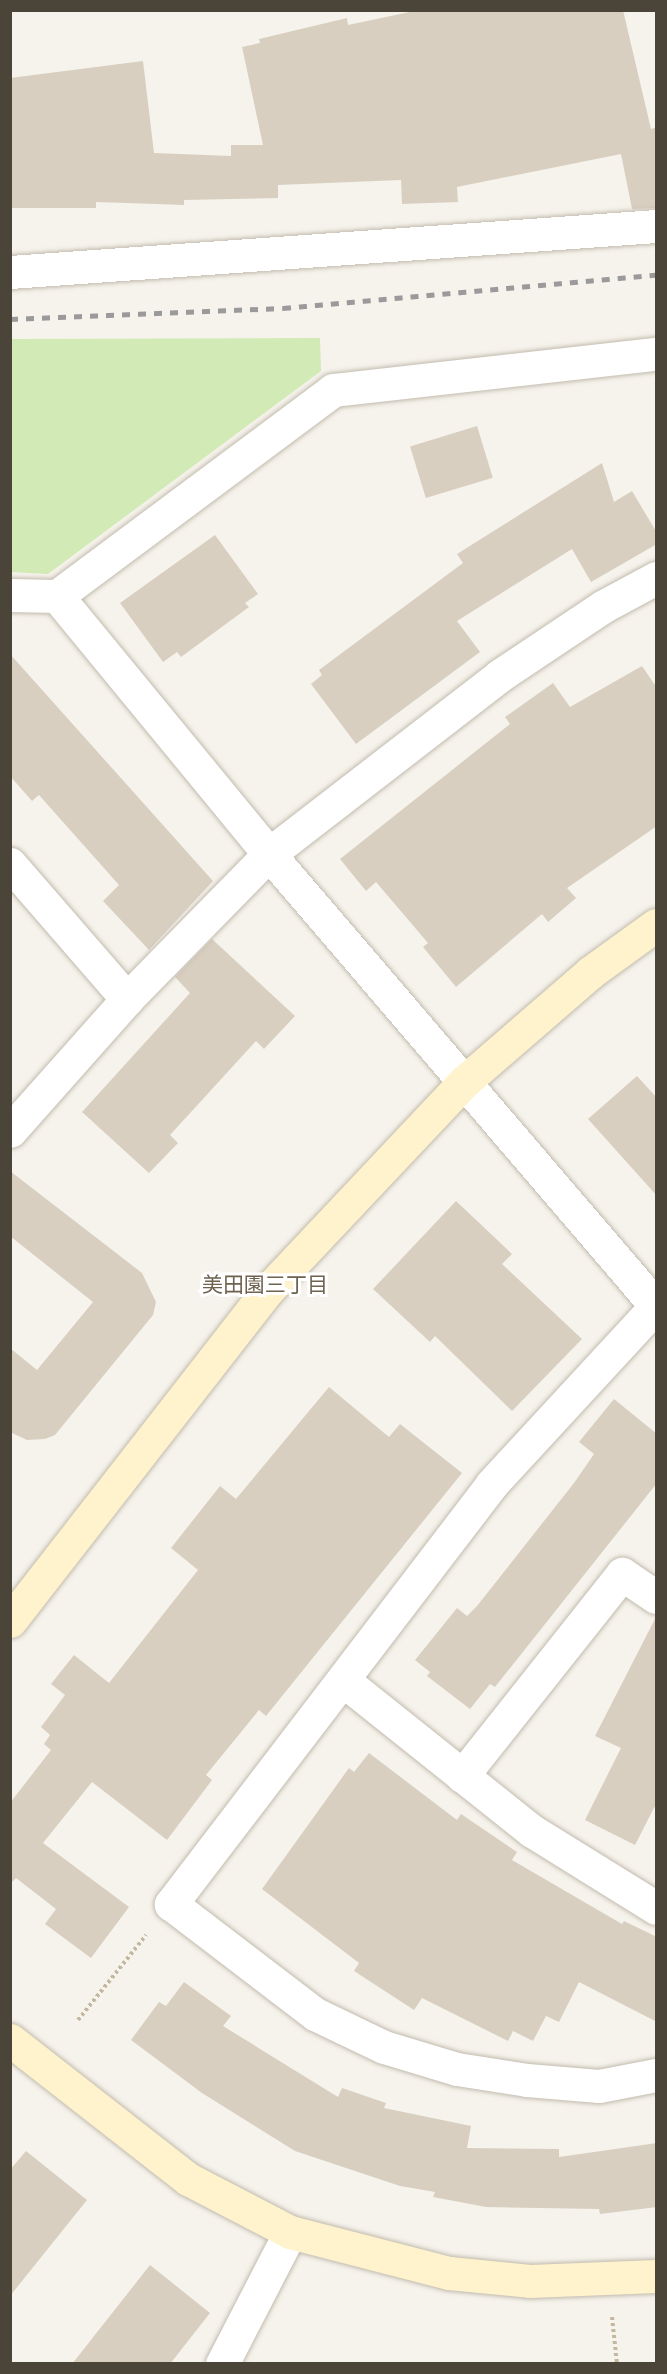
<!DOCTYPE html>
<meta charset="utf-8">
<style>
body{margin:0}
#map{position:relative;width:667px;height:2374px;overflow:hidden;background:#f6f3ec;font-family:"Archivo Narrow","Noto Sans JP",sans-serif}
div>[style]{position:absolute}
.green>*{inset:0;background:#d2eab5}
.building>*{inset:0;background:#d8cfc1;transform-origin:0 0}
.path>*{height:4px;margin-top:-2px;transform-origin:0;background:repeating-linear-gradient(90deg,#c4b79f 0 3px,transparent 0 6px)}
.roads{filter:drop-shadow(0 0 2px #c2bbae) drop-shadow(0 0 2px #c2bbae)}
.street>*{height:33px;margin:-16.5px;padding:0 16.5px;transform-origin:16.5px;border-radius:16.5px;background:#fff}
.secondary>*{height:33px;margin:-16.5px;padding:0 16.5px;transform-origin:16.5px;border-radius:16.5px;background:#fff3cd}
.rail>*{height:4.5px;margin-top:-2.25px;transform-origin:0;background:repeating-linear-gradient(90deg,#9a9a9a 0 8px,transparent 0 16px)}
span{translate:-50% -50%;white-space:nowrap;text-align:center;line-height:1.15;-webkit-text-stroke:6px #fff;paint-order:stroke}
.neighbourhood-label{font-size:21px;color:#6e6250}
.frame{position:absolute;inset:0;border:12px solid #4b4439;pointer-events:none}
</style>
<div id="map">
<div class="green">
<i style="clip-path:polygon(320px 338px,321px 371px,48px 574px,11px 572px,11px 339px)"></i>
</div>
<div class="building">
<i style="clip-path:polygon(419px 10px,623px 10px,651px 129px,657px 127px,657px 208px,632px 209px,621px 154px,457px 187px,458px 202px,402px 204px,401px 180px,278px 185px,278px 198px,184px 200px,184px 205px,96px 202px,96px 208px,10px 208px,10px 78px,143px 61px,154px 153px,231px 156px,231px 145px,263px 145px,242px 47px,260px 43px,259px 39px,347px 18px,348px 25px)"></i>
<i style="left:477px;top:426px;width:54px;height:70px;rotate:73deg"></i>
<i style="clip-path:polygon(602px 463px,614px 502px,632px 491px,657px 533px,657px 544px,591px 582px,572px 549px,457px 621px,480px 652px,356px 744px,311px 684px,322px 675px,319px 670px,463px 563px,457px 554px)"></i>
<i style="clip-path:polygon(215px 535px,258px 594px,245px 603px,249px 607px,181px 657px,177px 652px,163px 662px,120px 603px)"></i>
<i style="clip-path:polygon(10px 654px,213px 881px,149px 950px,103px 901px,119px 885px,39px 795px,32px 801px,10px 776px)"></i>
<i style="clip-path:polygon(642px 666px,657px 688px,657px 826px,567px 888px,576px 898px,548px 922px,542px 914px,456px 987px,423px 947px,428px 943px,376px 882px,366px 891px,340px 859px,510px 724px,505px 717px,553px 683px,570px 707px)"></i>
<i style="clip-path:polygon(212px 939px,295px 1016px,264px 1049px,256px 1041px,170px 1135px,178px 1143px,149px 1173px,82px 1112px,190px 993px,175px 977px)"></i>
<i style="clip-path:polygon(637px 1076px,657px 1098px,657px 1196px,588px 1119px)"></i>
<i style="clip-path:polygon(10px 1171px,142px 1273px,156px 1302px,153px 1315px,55px 1435px,45px 1439px,27px 1440px,10px 1432px,10px 1348px,37px 1370px,93px 1302px,10px 1236px)"></i>
<i style="clip-path:polygon(456px 1201px,512px 1254px,502px 1264px,582px 1339px,512px 1411px,435px 1336px,430px 1342px,373px 1289px)"></i>
<i style="clip-path:polygon(329px 1387px,389px 1437px,400px 1424px,462px 1473px,266px 1716px,259px 1710px,206px 1775px,212px 1780px,167px 1840px,92px 1782px,43px 1843px,129px 1907px,91px 1958px,45px 1924px,56px 1909px,16px 1878px,10px 1884px,10px 1803px,51px 1750px,44px 1744px,50px 1735px,41px 1727px,65px 1695px,51px 1684px,74px 1655px,109px 1683px,198px 1570px,171px 1548px,220px 1486px,236px 1499px)"></i>
<i style="clip-path:polygon(614px 1399px,657px 1434px,657px 1483px,495px 1687px,490px 1684px,470px 1709px,427px 1676px,430px 1672px,415px 1660px,457px 1608px,467px 1616px,477px 1606px,574px 1483px,594px 1454px,579px 1442px)"></i>
<i style="clip-path:polygon(657px 1615px,657px 1802px,635px 1845px,585px 1820px,621px 1748px,595px 1736px)"></i>
<i style="clip-path:polygon(369px 1753px,457px 1820px,461px 1814px,517px 1852px,512px 1860px,622px 1924px,624px 1921px,657px 1937px,657px 2022px,579px 1982px,559px 2022px,546px 2016px,533px 2041px,513px 2031px,508px 2041px,422px 1998px,414px 2010px,354px 1971px,359px 1963px,262px 1889px,349px 1768px,354px 1772px)"></i>
<i style="clip-path:polygon(184px 1982px,231px 2016px,223px 2026px,338px 2097px,342px 2088px,386px 2103px,384px 2108px,471px 2126px,467px 2148px,559px 2149px,559px 2157px,657px 2143px,657px 2207px,600px 2214px,599px 2209px,486px 2207px,433px 2197px,435px 2192px,400px 2186px,295px 2151px,202px 2093px,131px 2040px,159px 2002px,166px 2006px)"></i>
<i style="clip-path:polygon(26px 2151px,87px 2200px,10px 2296px,10px 2170px)"></i>
<i style="clip-path:polygon(150px 2265px,210px 2313px,170px 2364px,72px 2364px)"></i>
</div>
<div class="path">
<i style="left:78px;top:2020px;width:109px;rotate:-51.3deg"></i>
<i style="left:612px;top:2317px;width:47px;rotate:83.9deg"></i>
</div>
<div class="roads">
<div class="street">
<i style="left:10px;top:272px;width:648px;rotate:-4.07deg"></i>
<i style="left:10px;top:595px;width:47px;rotate:1.2deg"></i>
<i style="left:57px;top:596px;width:334px;rotate:50.6deg"></i>
<i style="left:269px;top:854px;width:595px;rotate:49.43deg"></i>
<i style="left:57px;top:596px;width:344px;rotate:-36.7deg"></i>
<i style="left:333px;top:390px;width:325px;rotate:-6.4deg"></i>
<i style="left:10px;top:864px;width:179px;rotate:49.1deg"></i>
<i style="left:10px;top:1131px;width:176px;rotate:-48.4deg"></i>
<i style="left:127px;top:999px;width:203px;rotate:-45.6deg"></i>
<i style="left:269px;top:854px;width:291px;rotate:-37.7deg"></i>
<i style="left:499px;top:676px;width:126px;rotate:-33.7deg"></i>
<i style="left:604px;top:606px;width:59px;rotate:-28.3deg"></i>
<i style="left:656px;top:1306px;width:242px;rotate:132.7deg"></i>
<i style="left:492px;top:1484px;width:529px;rotate:127.39deg"></i>
<i style="left:171px;top:1904px;width:181px;rotate:37.4deg"></i>
<i style="left:315px;top:2014px;width:76px;rotate:25.6deg"></i>
<i style="left:384px;top:2047px;width:76px;rotate:16.8deg"></i>
<i style="left:457px;top:2069px;width:71px;rotate:8.9deg"></i>
<i style="left:527px;top:2080px;width:72px;rotate:4.8deg"></i>
<i style="left:599px;top:2086px;width:58px;rotate:-10.9deg"></i>
<i style="left:344px;top:1681px;width:241px;rotate:38.6deg"></i>
<i style="left:532px;top:1831px;width:146px;rotate:31.8deg"></i>
<i style="left:462px;top:1776px;width:258px;rotate:-51.6deg"></i>
<i style="left:622px;top:1574px;width:41px;rotate:34.1deg"></i>
<i style="left:222px;top:2364px;width:148px;rotate:-62.7deg"></i>
</div>
<div class="secondary">
<i style="left:10px;top:1621px;width:418px;rotate:-52.1deg"></i>
<i style="left:267px;top:1291px;width:287px;rotate:-46.7deg"></i>
<i style="left:464px;top:1082px;width:168px;rotate:-40.9deg"></i>
<i style="left:591px;top:972px;width:80px;rotate:-35.9deg"></i>
<i style="left:10px;top:2040px;width:226px;rotate:38deg"></i>
<i style="left:188px;top:2179px;width:115px;rotate:27.5deg"></i>
<i style="left:290px;top:2232px;width:164px;rotate:14.5deg"></i>
<i style="left:449px;top:2273px;width:81px;rotate:5.6deg"></i>
<i style="left:530px;top:2281px;width:126px;rotate:-2.3deg"></i>
</div>
</div>
<div class="rail">
<i style="left:10px;top:319px;width:273px;rotate:-2.3deg"></i>
<i style="left:283px;top:308px;width:374px;rotate:-5.1deg"></i>
</div>
<div class="neighbourhood-label">
<span style="left:265px;top:1285px">美田園三丁目</span>
</div>
<div class="frame"></div>
</div>
